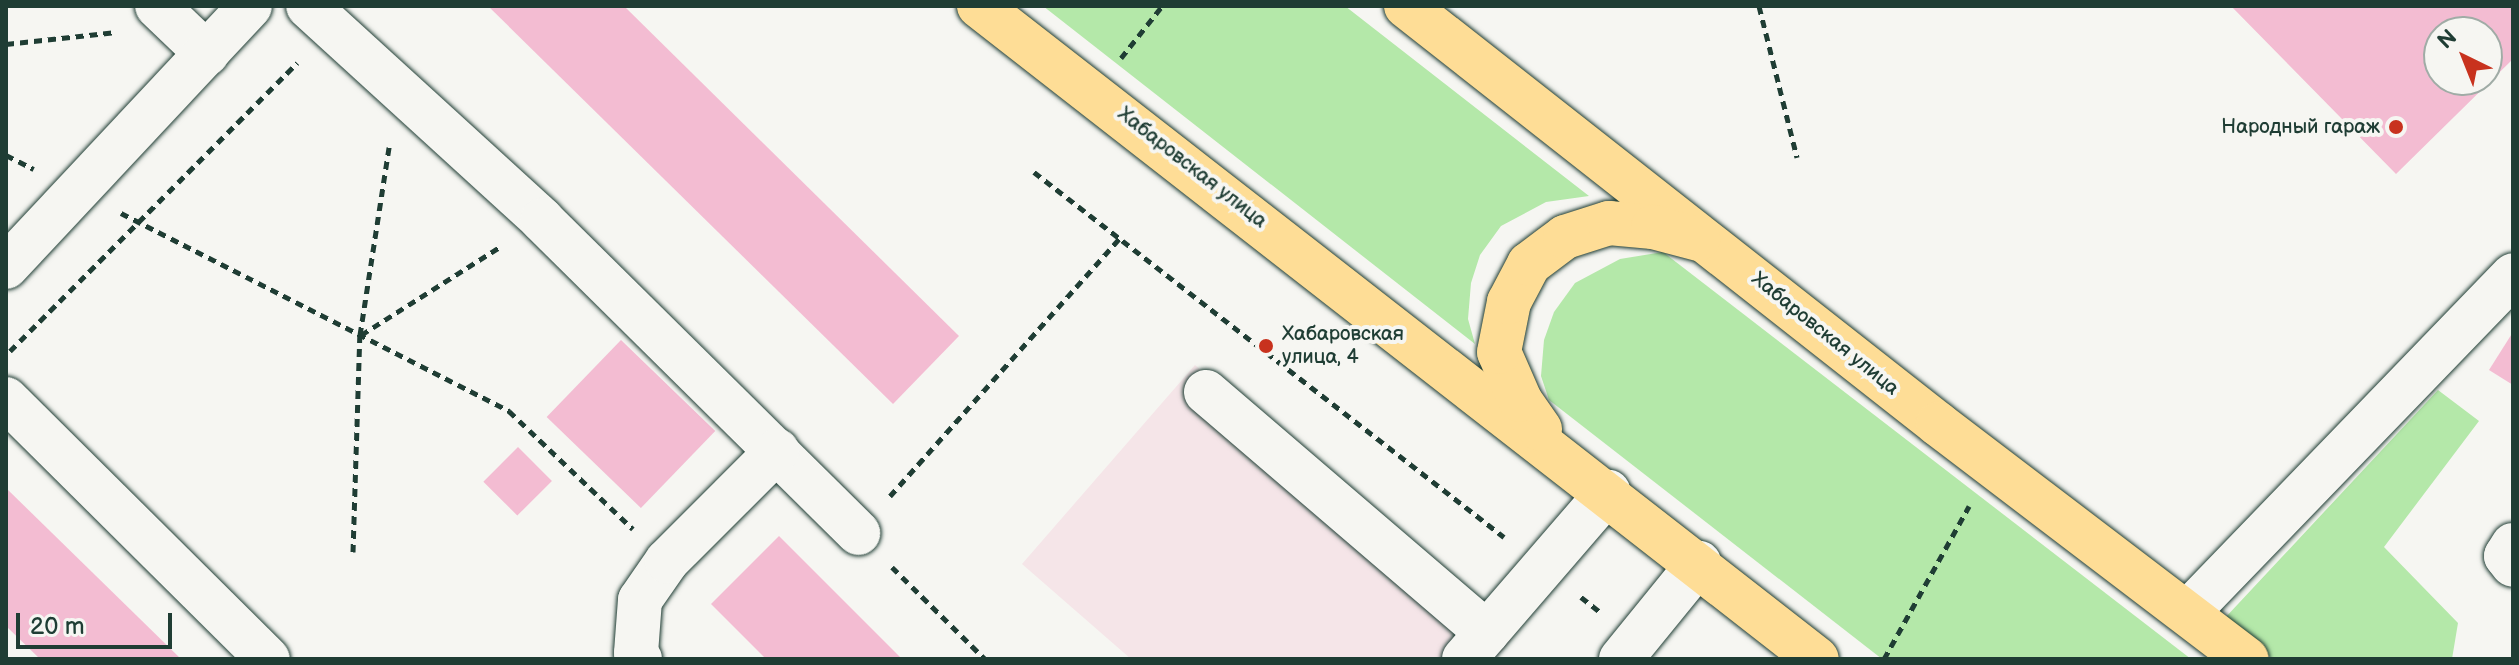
<!DOCTYPE html>
<meta charset="utf-8">
<style>
body{margin:0}
#map{position:relative;width:2519px;height:665px;overflow:hidden;background:#f6f6f2;font-family:"Balsamiq Sans",sans-serif}
div>[style]{position:absolute}
.built>*{inset:0;background:#f5e5e8}
.green>*{inset:0;background:#b4e8a9}
.building>*{inset:0;background:#f3bcd2;transform-origin:0 0}
.path>*{height:5px;margin-top:-2.5px;transform-origin:0;background:repeating-linear-gradient(90deg,#1f3d34 0 8px,transparent 0 14px)}
.roads{filter:drop-shadow(0 0 2px #1f3d34) drop-shadow(0 0 2px #1f3d34)}
.minor>*{height:44px;margin:-22px;padding:0 22px;transform-origin:22px;border-radius:22px;background:#f6f6f2}
.major>*{height:44px;margin:-22px;padding:0 22px;transform-origin:22px;border-radius:22px;background:#fedd96}
.dots>*{width:22px;height:22px;translate:-50% -50%;box-sizing:border-box;border:4px solid #f6f6f2;border-radius:50%}
span{translate:-50% -50%;white-space:nowrap;text-align:center;line-height:1.15;-webkit-text-stroke:8px #f6f6f2;paint-order:stroke}
.poi-label{font-size:20px;color:#1f3d34}
.right{translate:-100% -50%;text-align:right}
.left{translate:0 -50%;text-align:left}
.street-label{font-size:20px;color:#1f3d34}
.frame{position:absolute;inset:0;border:8px solid #1f3d34;pointer-events:none}
.north{position:absolute;left:2423px;top:16px;width:80px;height:80px;box-sizing:border-box;background:#f6f6f2;border:2px solid #a0aca6;border-radius:50%;rotate:317deg;font-size:22px;font-weight:700;line-height:32px;text-align:center;color:#1f3d34}
.north::after{content:'';display:block;margin:auto;width:28px;height:36px;background:#c8321e;clip-path:polygon(50% 0,100% 100%,50% 72%,0 100%)}
.scale{position:absolute;left:16px;top:613px;width:156px;height:36px;box-sizing:border-box;border:4px solid #1f3d34;border-top:0;padding-left:10px;font-size:24px;line-height:28px;white-space:nowrap;color:#1f3d34;-webkit-text-stroke:6px #f6f6f2;paint-order:stroke}
</style>
<div id="map">
<div class="built">
<i style="clip-path:polygon(1195px 365px,1511px 641px,1495px 659px,1131px 659px,1022px 564px)"></i>
</div>
<div class="green">
<i style="clip-path:polygon(1043px 6px,1345px 6px,1589px 196px,1546px 202px,1501px 226px,1480px 255px,1471px 283px,1468px 319px,1475px 344px)"></i>
<i style="clip-path:polygon(1663px 252px,2191px 659px,1882px 659px,1549px 400px,1541px 376px,1544px 340px,1554px 312px,1575px 283px,1620px 259px)"></i>
<i style="clip-path:polygon(2438px 390px,2479px 421px,2384px 547px,2458px 623px,2452px 659px,2273px 659px,2224px 619px)"></i>
</div>
<div class="building">
<i style="clip-path:polygon(488px 6px,624px 6px,959px 336px,893px 404px)"></i>
<i style="clip-path:polygon(evenodd,2231px 6px,2513px 6px,2513px 59px,2396px 174px,2231px 6px,2439px 32px,2487px 32px,2487px 80px,2439px 80px,2439px 32px)"></i>
<i style="clip-path:polygon(2513px 332px,2513px 385px,2489px 370px)"></i>
<i style="left:621px;top:340px;width:131px;height:107px;rotate:44deg"></i>
<i style="left:518px;top:447px;width:48px;height:49px;rotate:45deg"></i>
<i style="clip-path:polygon(6px 488px,181px 659px,40px 659px,6px 626px)"></i>
<i style="clip-path:polygon(779px 536px,902px 659px,766px 659px,711px 604px)"></i>
</div>
<div class="path">
<i style="left:1759px;top:6px;width:156px;rotate:75.9deg"></i>
<i style="left:6px;top:44px;width:111px;rotate:-6.2deg"></i>
<i style="left:1121px;top:58px;width:66px;rotate:-51.7deg"></i>
<i style="left:6px;top:155px;width:31px;rotate:27deg"></i>
<i style="left:1034px;top:172px;width:595px;rotate:37.83deg"></i>
<i style="left:121px;top:213px;width:436px;rotate:27deg"></i>
<i style="left:509px;top:411px;width:171px;rotate:43.6deg"></i>
<i style="left:361px;top:335px;width:166px;rotate:-32.4deg"></i>
<i style="left:10px;top:351px;width:407px;rotate:-45.1deg"></i>
<i style="left:890px;top:496px;width:347px;rotate:-48.3deg"></i>
<i style="left:353px;top:552px;width:217px;rotate:-88.2deg"></i>
<i style="left:360px;top:335px;width:190px;rotate:-81.2deg"></i>
<i style="left:892px;top:567px;width:131px;rotate:44.7deg"></i>
<i style="left:1581px;top:597px;width:23px;rotate:38deg"></i>
<i style="left:1884px;top:659px;width:175px;rotate:-60.9deg"></i>
</div>
<div class="roads">
<div class="minor">
<i style="left:157px;top:6px;width:69px;rotate:43.8deg"></i>
<i style="left:308px;top:6px;width:317px;rotate:42.4deg"></i>
<i style="left:542px;top:220px;width:445px;rotate:44.7deg"></i>
<i style="left:6px;top:267px;width:357px;rotate:-46.9deg"></i>
<i style="left:1206px;top:392px;width:370px;rotate:40.6deg"></i>
<i style="left:6px;top:399px;width:369px;rotate:44.8deg"></i>
<i style="left:2513px;top:545px;width:13px;rotate:122deg"></i>
<i style="left:2506px;top:556px;width:11px;rotate:52deg"></i>
<i style="left:2188px;top:612px;width:468px;rotate:-46deg"></i>
<i style="left:640px;top:659px;width:7px;rotate:-124deg"></i>
<i style="left:636px;top:653px;width:53px;rotate:-85.7deg"></i>
<i style="left:640px;top:600px;width:47px;rotate:-55.3deg"></i>
<i style="left:667px;top:561px;width:156px;rotate:-45deg"></i>
<i style="left:1464px;top:659px;width:221px;rotate:-49.2deg"></i>
<i style="left:1621px;top:659px;width:124px;rotate:-50.9deg"></i>
</div>
<div class="major">
<i style="left:979px;top:6px;width:1062px;rotate:37.93deg"></i>
<i style="left:1406px;top:6px;width:677px;rotate:38.16deg"></i>
<i style="left:1938px;top:424px;width:388px;rotate:37.3deg"></i>
<i style="left:1540px;top:429px;width:35px;rotate:-125deg"></i>
<i style="left:1520px;top:400px;width:52px;rotate:-113.6deg"></i>
<i style="left:1499px;top:352px;width:51px;rotate:-78.7deg"></i>
<i style="left:1509px;top:302px;width:43px;rotate:-62.2deg"></i>
<i style="left:1529px;top:264px;width:45px;rotate:-36.9deg"></i>
<i style="left:1565px;top:237px;width:46px;rotate:-17.7deg"></i>
<i style="left:1609px;top:223px;width:44px;rotate:5.2deg"></i>
<i style="left:1653px;top:227px;width:47px;rotate:14.9deg"></i>
</div>
</div>
<div class="dots">
<i style="left:2396px;top:127px;background:#c8321e"></i>
<i style="left:1266px;top:346px;background:#c8321e"></i>
</div>
<div class="poi-label">
<span class="right" style="left:2380px;top:127px">Народный гараж</span>
<span class="left" style="left:1282px;top:346px">Хабаровская<br>улица, 4</span>
</div>
<div class="street-label">
<span style="left:1192px;top:168px;rotate:38deg">Хабаровская улица</span>
<span style="left:1825px;top:334px;rotate:39deg">Хабаровская улица</span>
</div>
<div class="frame"></div>
<div class="north">N</div>
<div class="scale">20 m</div>
</div>
